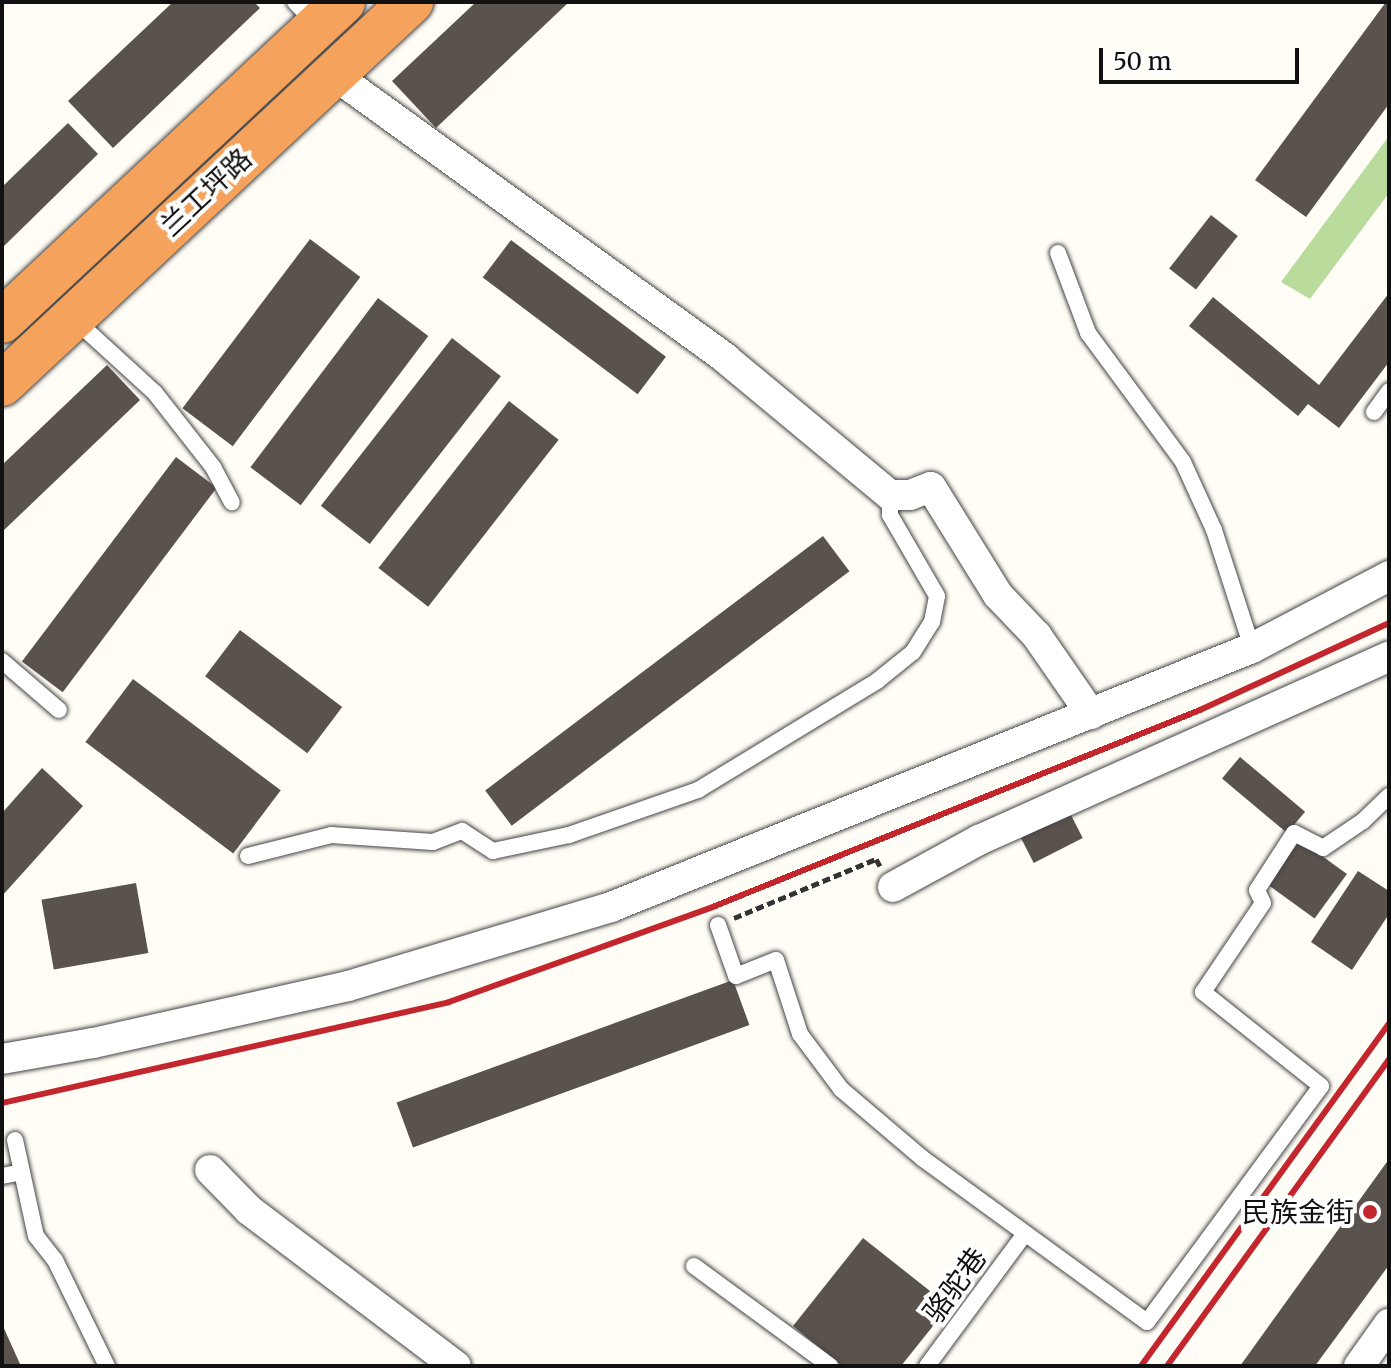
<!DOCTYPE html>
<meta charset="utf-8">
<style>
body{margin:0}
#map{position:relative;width:1391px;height:1368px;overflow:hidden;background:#fffdf5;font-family:Merriweather,"Noto Sans SC",serif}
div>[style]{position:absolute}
.forest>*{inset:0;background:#b9dc9c}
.building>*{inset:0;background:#5a524d;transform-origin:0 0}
.path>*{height:5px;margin-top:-2.5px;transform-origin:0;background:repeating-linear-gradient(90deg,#333 0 8px,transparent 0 12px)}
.roads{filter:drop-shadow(0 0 2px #444) drop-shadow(0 0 2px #444)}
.lane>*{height:16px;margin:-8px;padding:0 8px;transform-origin:8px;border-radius:8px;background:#fff}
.street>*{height:30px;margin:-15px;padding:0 15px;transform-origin:15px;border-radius:15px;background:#fff}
.highway>*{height:44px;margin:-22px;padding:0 22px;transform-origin:22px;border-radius:22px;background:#f5a25d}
.rail>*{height:6px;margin:-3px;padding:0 3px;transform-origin:3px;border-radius:3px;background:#c4262e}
.dots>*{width:22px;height:22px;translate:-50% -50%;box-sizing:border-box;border:4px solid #fff;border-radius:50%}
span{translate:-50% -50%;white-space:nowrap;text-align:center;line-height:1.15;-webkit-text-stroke:8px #fff;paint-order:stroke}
.street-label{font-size:28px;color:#111}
.poi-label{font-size:28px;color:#111}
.right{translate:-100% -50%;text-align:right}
.frame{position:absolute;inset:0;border:4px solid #111;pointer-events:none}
.scale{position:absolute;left:1099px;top:48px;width:200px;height:36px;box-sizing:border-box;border:4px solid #111;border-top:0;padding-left:10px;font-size:24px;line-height:28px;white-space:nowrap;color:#111;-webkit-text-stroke:6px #fff;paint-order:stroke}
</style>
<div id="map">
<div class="forest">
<i style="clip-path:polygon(1389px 136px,1389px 193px,1310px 299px,1281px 282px)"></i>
</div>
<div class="building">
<i style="clip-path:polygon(173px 2px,254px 2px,260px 8px,113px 148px,68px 101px)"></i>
<i style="clip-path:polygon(476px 2px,569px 2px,436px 128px,392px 81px)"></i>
<i style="clip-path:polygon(1386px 2px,1389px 2px,1389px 104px,1306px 217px,1255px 180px)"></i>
<i style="clip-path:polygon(68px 123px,98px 154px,2px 248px,2px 187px)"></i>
<i style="left:1211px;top:215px;width:34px;height:68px;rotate:38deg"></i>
<i style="left:310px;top:239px;width:63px;height:212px;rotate:37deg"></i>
<i style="left:511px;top:240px;width:194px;height:47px;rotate:37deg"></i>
<i style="clip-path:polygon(1389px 293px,1389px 362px,1339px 428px,1308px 404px,1298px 416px,1189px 326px,1213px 297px,1319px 385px)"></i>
<i style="left:378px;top:298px;width:63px;height:212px;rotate:37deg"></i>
<i style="left:452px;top:338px;width:62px;height:213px;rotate:38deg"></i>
<i style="clip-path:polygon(107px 365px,140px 400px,2px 532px,2px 465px)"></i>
<i style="left:509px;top:401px;width:63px;height:212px;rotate:38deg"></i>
<i style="left:176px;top:457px;width:51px;height:256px;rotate:37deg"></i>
<i style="left:823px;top:536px;width:44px;height:423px;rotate:53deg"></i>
<i style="left:240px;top:630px;width:128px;height:58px;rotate:37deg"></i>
<i style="left:133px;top:679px;width:185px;height:79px;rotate:37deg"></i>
<i style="left:1240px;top:757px;width:85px;height:28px;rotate:40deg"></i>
<i style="clip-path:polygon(42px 768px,83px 806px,2px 896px,2px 813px)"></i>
<i style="left:1070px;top:813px;width:28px;height:55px;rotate:63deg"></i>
<i style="left:1300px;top:840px;width:58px;height:55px;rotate:36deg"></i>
<i style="clip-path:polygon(1358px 871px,1389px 891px,1389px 914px,1352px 970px,1311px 942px)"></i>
<i style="left:136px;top:883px;width:71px;height:96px;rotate:80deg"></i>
<i style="left:733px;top:980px;width:48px;height:358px;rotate:70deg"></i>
<i style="clip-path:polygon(1389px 1159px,1389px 1265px,1315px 1366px,1240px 1366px)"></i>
<i style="clip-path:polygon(863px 1238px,949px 1306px,901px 1366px,842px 1366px,793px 1326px)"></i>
<i style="clip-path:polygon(2px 1324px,20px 1364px,16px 1366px,2px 1366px)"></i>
</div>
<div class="path">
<i style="left:734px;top:918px;width:154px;rotate:-22.6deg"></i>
<i style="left:876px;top:859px;width:8px;rotate:60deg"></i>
</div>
<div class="roads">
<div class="lane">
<i style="left:295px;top:2px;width:30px;rotate:46deg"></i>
<i style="left:1058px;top:253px;width:85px;rotate:69.4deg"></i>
<i style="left:1088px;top:333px;width:160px;rotate:53.6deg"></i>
<i style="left:1183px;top:462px;width:75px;rotate:65.5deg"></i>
<i style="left:1214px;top:530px;width:124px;rotate:72.1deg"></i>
<i style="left:73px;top:318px;width:111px;rotate:42.4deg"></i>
<i style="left:155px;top:393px;width:94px;rotate:51.9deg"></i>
<i style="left:213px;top:467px;width:40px;rotate:62deg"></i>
<i style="left:1374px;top:412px;width:26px;rotate:-54deg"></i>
<i style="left:2px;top:661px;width:75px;rotate:40.7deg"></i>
<i style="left:248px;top:856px;width:86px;rotate:-14.2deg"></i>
<i style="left:331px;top:835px;width:102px;rotate:3.9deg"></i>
<i style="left:433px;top:842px;width:31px;rotate:-21deg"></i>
<i style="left:462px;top:831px;width:37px;rotate:33deg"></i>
<i style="left:493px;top:851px;width:78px;rotate:-11.9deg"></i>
<i style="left:569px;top:835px;width:137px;rotate:-19.2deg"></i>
<i style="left:698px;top:790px;width:210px;rotate:-31.3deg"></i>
<i style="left:877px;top:681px;width:46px;rotate:-38.9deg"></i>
<i style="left:913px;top:652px;width:36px;rotate:-58deg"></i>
<i style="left:932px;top:622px;width:26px;rotate:-79deg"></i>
<i style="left:937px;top:596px;width:94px;rotate:-120.1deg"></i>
<i style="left:890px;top:515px;width:20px;rotate:-90deg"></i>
<i style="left:718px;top:925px;width:54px;rotate:70.6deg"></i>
<i style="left:736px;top:976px;width:43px;rotate:-21.8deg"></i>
<i style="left:776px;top:960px;width:78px;rotate:72deg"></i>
<i style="left:800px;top:1034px;width:69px;rotate:53.3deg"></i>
<i style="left:841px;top:1089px;width:106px;rotate:40.4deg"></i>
<i style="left:922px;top:1158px;width:278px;rotate:36.1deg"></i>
<i style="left:1147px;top:1322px;width:293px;rotate:-53.6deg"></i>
<i style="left:1321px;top:1086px;width:151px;rotate:-141.5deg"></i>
<i style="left:1203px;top:992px;width:107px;rotate:-56deg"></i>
<i style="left:1263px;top:903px;width:14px;rotate:-115deg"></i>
<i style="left:1257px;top:890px;width:68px;rotate:-57deg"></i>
<i style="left:1294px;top:833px;width:33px;rotate:27deg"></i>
<i style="left:1323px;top:848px;width:48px;rotate:-34deg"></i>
<i style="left:1363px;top:821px;width:36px;rotate:-44deg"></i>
<i style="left:15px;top:1140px;width:98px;rotate:77.7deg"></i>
<i style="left:36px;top:1236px;width:31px;rotate:52deg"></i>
<i style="left:55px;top:1260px;width:118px;rotate:63.9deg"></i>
<i style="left:2px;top:1176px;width:20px;rotate:-11deg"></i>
<i style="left:694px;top:1266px;width:169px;rotate:36.3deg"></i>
<i style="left:927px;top:1366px;width:163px;rotate:-53.5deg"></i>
</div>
<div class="street">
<i style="left:333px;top:74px;width:485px;rotate:35.9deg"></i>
<i style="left:726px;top:359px;width:213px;rotate:39.7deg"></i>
<i style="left:890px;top:495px;width:20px"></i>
<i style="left:910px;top:495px;width:22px;rotate:-21deg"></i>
<i style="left:931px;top:487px;width:127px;rotate:58.2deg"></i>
<i style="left:998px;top:595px;width:57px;rotate:46.4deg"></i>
<i style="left:1037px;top:636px;width:95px;rotate:55.3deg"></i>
<i style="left:893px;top:887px;width:98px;rotate:-28.7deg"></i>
<i style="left:979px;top:840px;width:449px;rotate:-24.1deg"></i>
<i style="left:2px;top:1059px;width:92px;rotate:-10deg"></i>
<i style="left:93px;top:1043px;width:261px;rotate:-12.6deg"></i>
<i style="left:348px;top:986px;width:275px;rotate:-16.7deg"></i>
<i style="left:611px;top:907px;width:691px;rotate:-22deg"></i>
<i style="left:1252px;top:648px;width:155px;rotate:-27.7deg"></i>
<i style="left:210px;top:1170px;width:56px;rotate:45.7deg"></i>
<i style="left:249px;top:1210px;width:259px;rotate:37deg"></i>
<i style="left:1359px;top:1366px;width:52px;rotate:-54.5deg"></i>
</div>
<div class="highway">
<i style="left:2px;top:321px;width:467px;rotate:-43.1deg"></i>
<i style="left:2px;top:384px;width:560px;rotate:-43.05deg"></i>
</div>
</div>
<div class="rail">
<i style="left:2px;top:1103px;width:458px;rotate:-12.7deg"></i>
<i style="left:449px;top:1002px;width:283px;rotate:-19.8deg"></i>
<i style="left:715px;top:906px;width:523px;rotate:-22deg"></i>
<i style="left:1200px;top:710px;width:208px;rotate:-24.7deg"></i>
<i style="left:1141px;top:1366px;width:422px;rotate:-54.1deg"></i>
<i style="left:1167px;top:1366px;width:379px;rotate:-54.1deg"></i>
</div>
<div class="dots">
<i style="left:1370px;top:1212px;background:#c4262e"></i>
</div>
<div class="street-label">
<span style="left:206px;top:192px;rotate:-43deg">兰工坪路</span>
<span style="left:955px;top:1285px;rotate:-54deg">骆驼巷</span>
</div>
<div class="poi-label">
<span class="right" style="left:1354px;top:1212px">民族金街</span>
</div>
<div class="frame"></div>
<div class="scale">50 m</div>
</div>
